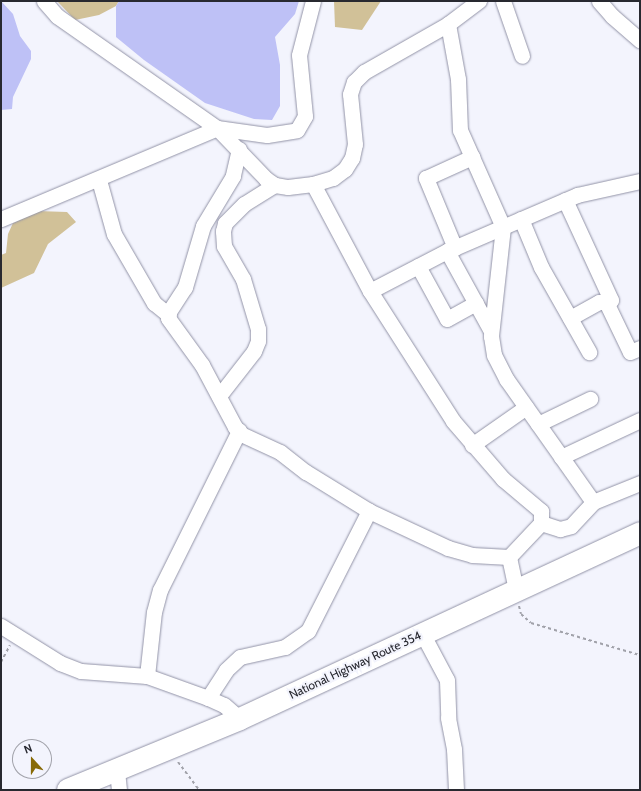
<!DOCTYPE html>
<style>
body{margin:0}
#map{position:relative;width:641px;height:791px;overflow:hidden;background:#f3f4fd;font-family:Cabin,sans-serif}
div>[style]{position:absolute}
.green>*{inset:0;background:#d1c198}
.water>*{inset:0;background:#bec1f6}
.path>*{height:2px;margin-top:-1px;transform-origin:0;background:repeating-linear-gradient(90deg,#a1a2aa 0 3px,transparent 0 6px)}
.roads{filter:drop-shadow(0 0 1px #9293a7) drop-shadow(0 0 1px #9293a7)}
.minor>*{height:15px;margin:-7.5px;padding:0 7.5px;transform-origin:7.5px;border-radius:7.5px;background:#fff}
.highway>*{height:22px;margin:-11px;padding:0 11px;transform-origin:11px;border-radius:11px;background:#fff}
span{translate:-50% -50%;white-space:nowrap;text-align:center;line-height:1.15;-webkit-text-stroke:4px #f3f4fd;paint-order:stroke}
.street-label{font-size:12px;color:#282930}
.frame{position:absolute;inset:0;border:2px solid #282930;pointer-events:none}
.north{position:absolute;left:12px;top:739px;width:40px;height:40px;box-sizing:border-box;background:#f3f4fd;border:1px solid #a2a3ab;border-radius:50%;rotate:339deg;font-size:11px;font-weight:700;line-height:16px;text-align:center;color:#282930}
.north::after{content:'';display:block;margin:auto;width:14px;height:18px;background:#876a06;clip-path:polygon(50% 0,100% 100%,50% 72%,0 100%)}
</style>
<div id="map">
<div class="green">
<i style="clip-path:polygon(57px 1px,119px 1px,116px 6px,99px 15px,75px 20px)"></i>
<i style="clip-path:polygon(334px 1px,381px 1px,362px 30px,335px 27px)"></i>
<i style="clip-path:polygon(37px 211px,67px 212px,76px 222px,48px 244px,34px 273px,1px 288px,1px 255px,6px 253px,8px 234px,13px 223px)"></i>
</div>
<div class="water">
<i style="clip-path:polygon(1px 1px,13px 14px,20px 36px,31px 51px,31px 59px,13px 97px,12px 109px,1px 110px)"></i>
<i style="clip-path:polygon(119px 1px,299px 1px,295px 14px,275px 37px,280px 65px,280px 106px,272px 120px,254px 119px,205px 103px,144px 60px,116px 37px,116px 6px)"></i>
</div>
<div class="path">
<i style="left:519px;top:606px;width:8px;rotate:76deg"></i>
<i style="left:521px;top:614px;width:13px;rotate:42deg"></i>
<i style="left:531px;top:623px;width:114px;rotate:16.4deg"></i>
<i style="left:1px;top:662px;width:19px;rotate:-62deg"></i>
<i style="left:1px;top:724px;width:1px"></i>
<i style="left:178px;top:762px;width:35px;rotate:53deg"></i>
</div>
<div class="roads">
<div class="minor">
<i style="left:44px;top:1px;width:20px;rotate:49deg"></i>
<i style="left:57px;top:16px;width:195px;rotate:35deg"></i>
<i style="left:217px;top:128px;width:71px;rotate:46.1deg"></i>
<i style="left:266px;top:179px;width:11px;rotate:34deg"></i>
<i style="left:275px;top:185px;width:13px;rotate:9deg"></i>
<i style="left:288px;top:187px;width:25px;rotate:-7deg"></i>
<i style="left:313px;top:184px;width:21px;rotate:-17deg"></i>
<i style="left:333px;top:178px;width:15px;rotate:-37deg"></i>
<i style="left:345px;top:169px;width:13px;rotate:-58deg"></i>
<i style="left:352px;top:158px;width:14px;rotate:-78deg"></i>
<i style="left:355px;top:144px;width:50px;rotate:-95.7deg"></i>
<i style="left:350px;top:94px;width:13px;rotate:-72deg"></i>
<i style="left:354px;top:82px;width:14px;rotate:-45deg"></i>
<i style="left:364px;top:72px;width:97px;rotate:-29.7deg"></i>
<i style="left:448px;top:24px;width:39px;rotate:-37deg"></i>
<i style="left:503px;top:1px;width:58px;rotate:70.9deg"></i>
<i style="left:599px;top:1px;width:20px;rotate:49deg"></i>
<i style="left:612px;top:16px;width:37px;rotate:41deg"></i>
<i style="left:448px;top:24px;width:56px;rotate:79.7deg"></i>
<i style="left:458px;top:79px;width:51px;rotate:87.8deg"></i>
<i style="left:460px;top:130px;width:106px;rotate:66.1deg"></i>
<i style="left:503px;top:227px;width:110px;rotate:96.3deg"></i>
<i style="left:491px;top:336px;width:19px;rotate:81deg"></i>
<i style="left:494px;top:355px;width:28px;rotate:63deg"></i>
<i style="left:507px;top:380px;width:149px;rotate:54.8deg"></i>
<i style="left:239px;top:149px;width:28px;rotate:103deg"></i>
<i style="left:233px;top:176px;width:58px;rotate:121deg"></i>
<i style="left:203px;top:226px;width:64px;rotate:106.4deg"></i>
<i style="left:185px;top:287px;width:30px;rotate:123deg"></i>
<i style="left:169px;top:312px;width:6px;rotate:99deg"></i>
<i style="left:168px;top:318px;width:58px;rotate:54.1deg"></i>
<i style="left:202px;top:365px;width:70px;rotate:62deg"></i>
<i style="left:235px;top:427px;width:9px;rotate:49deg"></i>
<i style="left:241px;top:434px;width:43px;rotate:24.8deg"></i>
<i style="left:280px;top:452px;width:33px;rotate:38deg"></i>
<i style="left:306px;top:472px;width:74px;rotate:31.8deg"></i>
<i style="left:369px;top:511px;width:87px;rotate:25.1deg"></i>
<i style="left:448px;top:548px;width:25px;rotate:16deg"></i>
<i style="left:472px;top:555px;width:37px;rotate:3deg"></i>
<i style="left:99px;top:180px;width:56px;rotate:74.5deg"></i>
<i style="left:114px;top:234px;width:80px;rotate:59.9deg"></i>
<i style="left:154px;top:303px;width:19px;rotate:39deg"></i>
<i style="left:313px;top:184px;width:121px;rotate:62deg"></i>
<i style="left:370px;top:291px;width:154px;rotate:57.4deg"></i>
<i style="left:453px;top:421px;width:77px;rotate:49.2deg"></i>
<i style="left:503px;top:479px;width:50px;rotate:40.1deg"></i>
<i style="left:541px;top:511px;width:12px;rotate:90deg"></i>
<i style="left:541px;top:523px;width:47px;rotate:133.3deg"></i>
<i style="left:509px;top:557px;width:35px;rotate:78deg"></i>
<i style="left:565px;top:200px;width:110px;rotate:65.3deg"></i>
<i style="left:611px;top:300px;width:5px;rotate:158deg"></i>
<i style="left:1px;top:219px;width:234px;rotate:-22.8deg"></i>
<i style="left:217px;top:128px;width:50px;rotate:8deg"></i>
<i style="left:267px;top:135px;width:30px;rotate:-9deg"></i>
<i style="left:297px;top:130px;width:16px;rotate:-60deg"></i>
<i style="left:305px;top:116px;width:61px;rotate:-95.6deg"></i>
<i style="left:299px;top:55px;width:56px;rotate:-75.5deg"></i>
<i style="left:521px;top:219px;width:52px;rotate:67.4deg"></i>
<i style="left:541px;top:267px;width:98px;rotate:60.5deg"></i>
<i style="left:455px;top:248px;width:76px;rotate:-112.5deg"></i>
<i style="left:426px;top:178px;width:51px;rotate:-24.5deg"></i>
<i style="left:447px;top:251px;width:91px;rotate:61.2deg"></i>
<i style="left:418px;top:266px;width:60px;rotate:61.3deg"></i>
<i style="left:447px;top:319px;width:33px;rotate:-29deg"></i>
<i style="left:370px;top:291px;width:87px;rotate:-27.5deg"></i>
<i style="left:447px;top:251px;width:142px;rotate:-23.3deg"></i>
<i style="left:577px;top:195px;width:65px;rotate:-12.5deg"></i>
<i style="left:570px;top:318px;width:33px;rotate:-29deg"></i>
<i style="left:599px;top:302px;width:7px"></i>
<i style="left:606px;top:302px;width:55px;rotate:64.4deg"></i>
<i style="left:630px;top:352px;width:11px;rotate:-22deg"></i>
<i style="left:219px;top:396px;width:57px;rotate:-52.1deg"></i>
<i style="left:254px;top:351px;width:11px;rotate:-68deg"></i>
<i style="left:258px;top:341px;width:12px;rotate:-90deg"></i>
<i style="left:258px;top:329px;width:52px;rotate:-106.7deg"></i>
<i style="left:243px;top:279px;width:38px;rotate:-120deg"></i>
<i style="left:224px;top:246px;width:15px;rotate:-94deg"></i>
<i style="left:223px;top:231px;width:8px;rotate:-76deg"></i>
<i style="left:225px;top:223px;width:27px;rotate:-45deg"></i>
<i style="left:244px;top:204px;width:36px;rotate:-32deg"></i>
<i style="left:538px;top:424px;width:58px;rotate:-25.7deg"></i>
<i style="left:472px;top:445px;width:66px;rotate:-35.1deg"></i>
<i style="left:561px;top:457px;width:87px;rotate:-25.1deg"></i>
<i style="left:541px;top:523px;width:20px;rotate:18deg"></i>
<i style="left:560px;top:529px;width:11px;rotate:-15deg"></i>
<i style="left:571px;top:526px;width:33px;rotate:-47deg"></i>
<i style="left:593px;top:502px;width:51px;rotate:-22deg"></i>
<i style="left:1px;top:626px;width:70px;rotate:32.1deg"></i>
<i style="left:60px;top:663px;width:22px;rotate:21deg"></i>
<i style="left:81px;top:671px;width:66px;rotate:4.3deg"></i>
<i style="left:147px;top:676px;width:65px;rotate:19.8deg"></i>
<i style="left:208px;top:698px;width:17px;rotate:24deg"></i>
<i style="left:224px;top:705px;width:21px;rotate:41deg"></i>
<i style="left:422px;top:633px;width:53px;rotate:62deg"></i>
<i style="left:447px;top:680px;width:38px;rotate:88deg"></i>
<i style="left:448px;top:718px;width:32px;rotate:79deg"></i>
<i style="left:454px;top:749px;width:41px;rotate:87.2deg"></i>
<i style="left:147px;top:676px;width:64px;rotate:-83.8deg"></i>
<i style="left:154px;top:612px;width:23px;rotate:-75deg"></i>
<i style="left:160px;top:590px;width:178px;rotate:-63.6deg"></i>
<i style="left:208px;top:698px;width:33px;rotate:-57deg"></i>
<i style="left:226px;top:670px;width:19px;rotate:-43deg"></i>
<i style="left:240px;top:657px;width:46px;rotate:-12.5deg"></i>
<i style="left:285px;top:647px;width:28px;rotate:-35deg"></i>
<i style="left:308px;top:631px;width:135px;rotate:-63.1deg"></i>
<i style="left:117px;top:771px;width:19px;rotate:84deg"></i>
</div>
<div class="highway">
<i style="left:68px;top:790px;width:186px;rotate:-22.4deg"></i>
<i style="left:240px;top:719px;width:441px;rotate:-24.9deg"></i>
</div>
</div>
<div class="street-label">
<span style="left:355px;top:665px;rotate:-25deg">National Highway Route 354</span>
</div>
<div class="frame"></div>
<div class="north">N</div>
</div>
